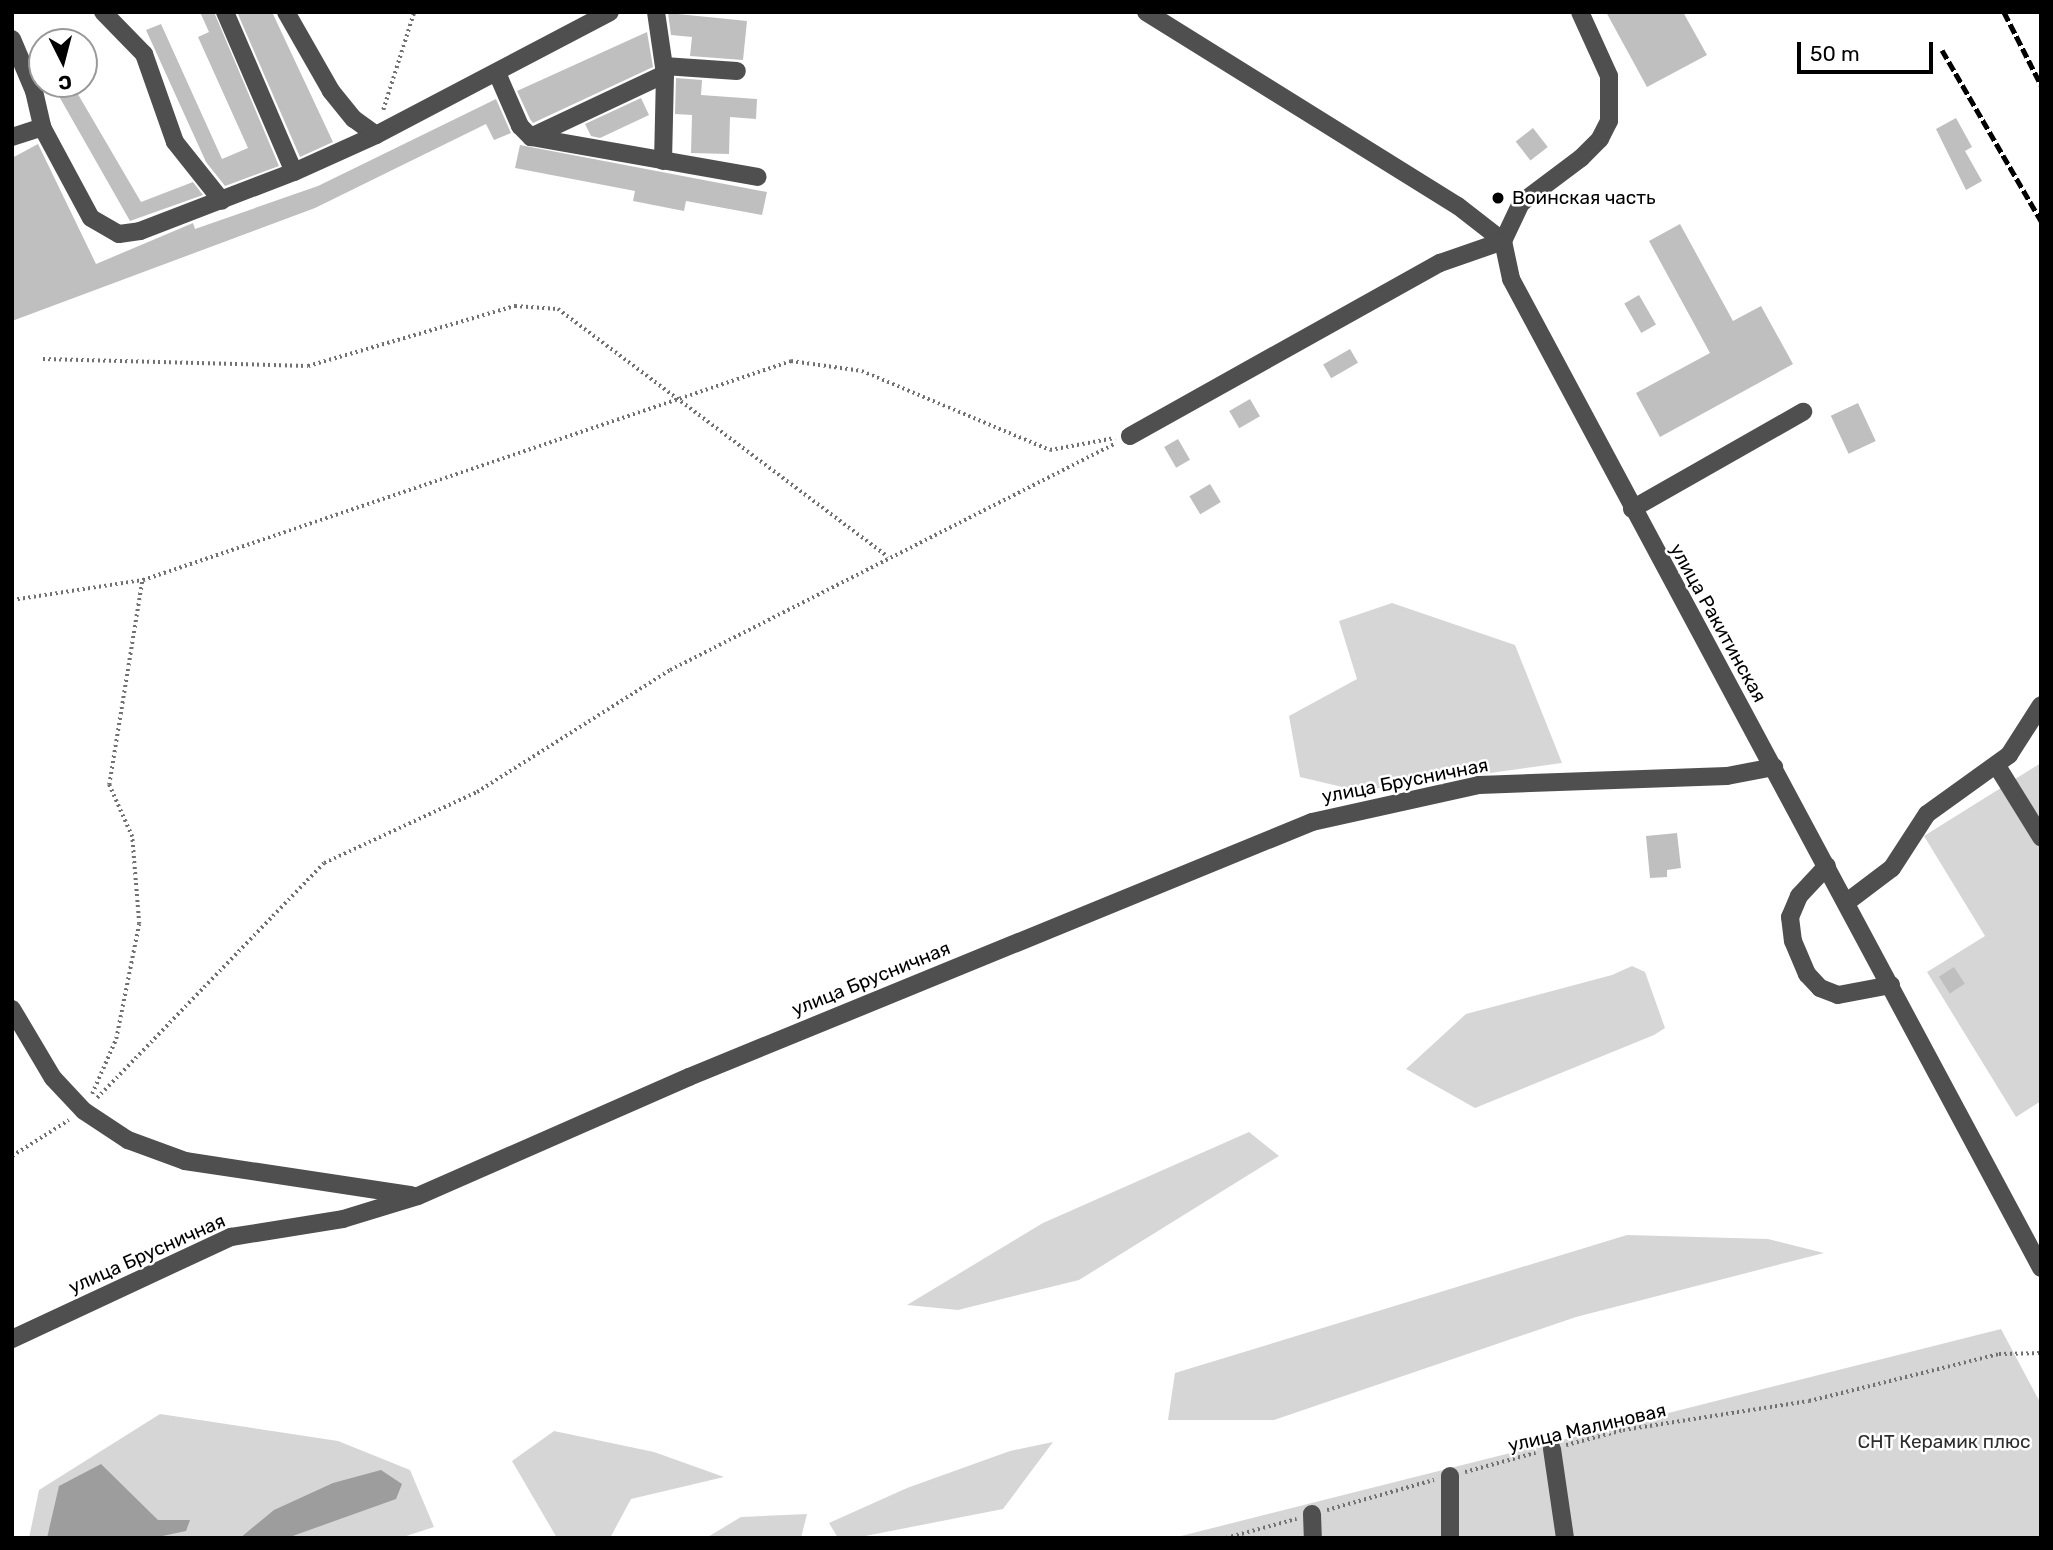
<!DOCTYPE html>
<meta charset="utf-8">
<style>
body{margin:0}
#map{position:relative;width:2053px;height:1550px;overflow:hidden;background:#fff;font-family:Rubik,sans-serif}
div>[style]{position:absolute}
.green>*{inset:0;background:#d6d6d6}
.water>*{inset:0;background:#9d9d9d}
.building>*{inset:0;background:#bfbfbf;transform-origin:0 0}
.path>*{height:3.5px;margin-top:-1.75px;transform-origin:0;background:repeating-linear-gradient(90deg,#717171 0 2px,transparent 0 5.5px)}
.minor>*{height:18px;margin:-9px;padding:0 9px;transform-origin:9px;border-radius:9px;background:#4f4f4f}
.rail>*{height:5px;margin-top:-2.5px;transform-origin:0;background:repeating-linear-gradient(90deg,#000 0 10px,transparent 0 13.5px)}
.dots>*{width:19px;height:19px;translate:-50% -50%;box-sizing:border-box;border:4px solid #fff;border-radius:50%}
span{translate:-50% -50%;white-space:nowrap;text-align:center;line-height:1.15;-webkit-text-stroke:5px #fff;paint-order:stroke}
.poi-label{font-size:19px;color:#000}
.left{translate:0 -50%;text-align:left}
.street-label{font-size:19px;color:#000}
.park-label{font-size:19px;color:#2d2d2d}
.frame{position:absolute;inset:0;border:14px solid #000;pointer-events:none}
.north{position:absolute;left:28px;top:28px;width:70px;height:70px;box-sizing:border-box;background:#fff;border:2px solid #999;border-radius:50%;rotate:174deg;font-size:19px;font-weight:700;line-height:28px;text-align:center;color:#000}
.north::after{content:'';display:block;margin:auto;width:24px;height:32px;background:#000;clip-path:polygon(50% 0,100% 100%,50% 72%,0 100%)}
.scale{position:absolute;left:1797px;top:42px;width:136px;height:32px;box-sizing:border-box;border:4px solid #000;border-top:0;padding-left:9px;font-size:21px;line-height:24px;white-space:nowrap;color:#000;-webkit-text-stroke:5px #fff;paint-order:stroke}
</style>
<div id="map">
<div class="green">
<i style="clip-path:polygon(1392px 603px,1515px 645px,1562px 763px,1359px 791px,1300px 777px,1289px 716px,1357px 679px,1339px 621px)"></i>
<i style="clip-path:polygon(2041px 763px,2041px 1101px,2016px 1117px,1927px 972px,1985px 936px,1924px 836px)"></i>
<i style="clip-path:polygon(1632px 966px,1645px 972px,1665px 1028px,1654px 1035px,1475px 1108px,1406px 1069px,1466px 1014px,1612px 975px)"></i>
<i style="clip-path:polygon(1249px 1132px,1279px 1156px,1079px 1280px,958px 1310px,907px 1305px,1043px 1223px)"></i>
<i style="clip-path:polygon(1627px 1235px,1768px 1239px,1824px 1253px,1576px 1317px,1274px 1420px,1168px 1420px,1175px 1373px)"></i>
<i style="clip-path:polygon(2001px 1329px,2041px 1404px,2041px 1538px,1173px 1538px)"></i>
<i style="clip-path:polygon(160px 1414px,338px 1441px,410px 1470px,434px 1527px,400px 1538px,29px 1538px,39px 1490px)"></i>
<i style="clip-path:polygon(554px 1431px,654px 1452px,724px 1477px,631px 1499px,610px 1538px,557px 1538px,512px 1461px)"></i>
<i style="clip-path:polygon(1053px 1442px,1003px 1509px,855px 1538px,838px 1538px,829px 1523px,907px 1488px,1010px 1451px)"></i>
<i style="clip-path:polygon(807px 1514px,801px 1538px,706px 1538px,741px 1517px)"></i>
</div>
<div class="water">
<i style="clip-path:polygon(101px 1464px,158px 1520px,190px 1520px,186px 1531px,153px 1538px,47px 1538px,59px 1486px)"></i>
<i style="clip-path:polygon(381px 1470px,402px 1484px,396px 1499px,287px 1538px,240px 1538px,274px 1510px,333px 1483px)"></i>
</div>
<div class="building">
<i style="clip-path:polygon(200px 12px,214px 12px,279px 166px,225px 186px,206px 162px,146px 30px,161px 24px,222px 159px,248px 148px,198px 37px,209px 32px)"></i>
<i style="clip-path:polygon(237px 12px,272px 12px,333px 142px,300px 157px)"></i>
<i style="clip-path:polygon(1606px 12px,1683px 12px,1707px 55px,1647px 87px)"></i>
<i style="clip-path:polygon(668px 13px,747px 21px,743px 60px,690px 56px,692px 37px,671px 35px)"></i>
<i style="clip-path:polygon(647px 32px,653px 67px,533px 123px,530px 119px,517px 91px)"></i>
<i style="clip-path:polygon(676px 78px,702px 80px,701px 95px,757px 99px,756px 119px,730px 117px,729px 154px,691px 153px,692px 115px,675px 114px)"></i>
<i style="clip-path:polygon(52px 84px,72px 84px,141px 202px,193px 182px,203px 195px,130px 221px)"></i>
<i style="clip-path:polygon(641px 98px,649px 115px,600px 138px,591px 136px,585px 124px)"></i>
<i style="clip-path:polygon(496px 99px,511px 133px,494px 140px,486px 124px,315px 208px,12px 321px,12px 158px,38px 144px,96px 264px,193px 223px,195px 229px,318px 186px)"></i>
<i style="clip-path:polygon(1956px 118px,1972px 147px,1965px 151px,1982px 181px,1966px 190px,1936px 129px)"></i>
<i style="left:1533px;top:128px;width:24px;height:22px;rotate:52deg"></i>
<i style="clip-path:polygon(520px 145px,767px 192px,762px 215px,686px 201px,684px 211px,633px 201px,635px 191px,515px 168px)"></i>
<i style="clip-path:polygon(1680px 224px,1733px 321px,1761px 306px,1793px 364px,1660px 437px,1636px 393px,1710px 353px,1649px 241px)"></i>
<i style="left:1639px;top:295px;width:34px;height:17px;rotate:60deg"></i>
<i style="left:1350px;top:349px;width:16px;height:31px;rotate:60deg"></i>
<i style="left:1250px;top:399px;width:20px;height:24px;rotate:60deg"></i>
<i style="left:1858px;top:403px;width:42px;height:30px;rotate:65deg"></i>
<i style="left:1178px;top:439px;width:24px;height:16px;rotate:60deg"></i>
<i style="left:1210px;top:484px;width:21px;height:24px;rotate:59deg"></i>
<i style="clip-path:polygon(1677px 833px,1681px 868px,1667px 870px,1667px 877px,1650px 878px,1646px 836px)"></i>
<i style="left:1954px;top:967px;width:20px;height:18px;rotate:57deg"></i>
</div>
<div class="path">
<i style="left:383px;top:110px;width:103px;rotate:-72.4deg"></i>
<i style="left:43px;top:359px;width:265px;rotate:1.5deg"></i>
<i style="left:308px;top:366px;width:216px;rotate:-16.2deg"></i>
<i style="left:515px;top:306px;width:43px;rotate:4deg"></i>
<i style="left:558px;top:309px;width:413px;rotate:36.9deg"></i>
<i style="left:12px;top:600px;width:133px;rotate:-8.7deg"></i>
<i style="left:143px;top:580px;width:684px;rotate:-18.67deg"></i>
<i style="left:791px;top:361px;width:72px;rotate:8deg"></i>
<i style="left:862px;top:371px;width:204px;rotate:22.8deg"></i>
<i style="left:1050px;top:450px;width:66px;rotate:-10.5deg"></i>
<i style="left:92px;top:1094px;width:60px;rotate:-66.4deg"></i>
<i style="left:116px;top:1039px;width:117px;rotate:-78.7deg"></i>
<i style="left:139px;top:924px;width:87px;rotate:-94.6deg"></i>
<i style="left:132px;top:837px;width:57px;rotate:-113.9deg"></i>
<i style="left:109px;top:785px;width:207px;rotate:-80.8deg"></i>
<i style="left:97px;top:1098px;width:327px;rotate:-46deg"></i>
<i style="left:324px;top:863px;width:169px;rotate:-24.9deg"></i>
<i style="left:477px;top:792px;width:228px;rotate:-32.3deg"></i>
<i style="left:670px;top:670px;width:500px;rotate:-26.97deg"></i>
<i style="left:12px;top:1156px;width:67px;rotate:-32.3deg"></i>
<i style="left:1566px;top:1445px;width:59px;rotate:-14.7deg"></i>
<i style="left:1623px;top:1430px;width:188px;rotate:-8.9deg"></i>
<i style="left:1809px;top:1401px;width:196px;rotate:-13.9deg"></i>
<i style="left:1999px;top:1354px;width:42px;rotate:-1.4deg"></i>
<i style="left:1465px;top:1472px;width:73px;rotate:-15.2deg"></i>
<i style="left:1327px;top:1510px;width:111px;rotate:-15.7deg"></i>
<i style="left:1226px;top:1538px;width:73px;rotate:-15.2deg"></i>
</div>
<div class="minor">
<i style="left:103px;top:12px;width:59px;rotate:45.7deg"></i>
<i style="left:144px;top:54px;width:93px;rotate:70.6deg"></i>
<i style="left:175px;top:142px;width:75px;rotate:51.5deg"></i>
<i style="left:225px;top:12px;width:174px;rotate:66.7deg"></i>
<i style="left:286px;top:12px;width:91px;rotate:60.3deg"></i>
<i style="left:331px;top:91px;width:36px;rotate:51deg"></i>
<i style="left:354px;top:119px;width:27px;rotate:36deg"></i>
<i style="left:656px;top:12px;width:63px;rotate:81.7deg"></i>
<i style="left:665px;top:74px;width:87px;rotate:91.3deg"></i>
<i style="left:1146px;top:12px;width:367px;rotate:31.9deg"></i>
<i style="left:1458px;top:206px;width:57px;rotate:37.9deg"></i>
<i style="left:1580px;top:12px;width:70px;rotate:65.6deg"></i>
<i style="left:1609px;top:76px;width:45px;rotate:90deg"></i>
<i style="left:1609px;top:121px;width:20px;rotate:117deg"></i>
<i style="left:1600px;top:139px;width:27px;rotate:135deg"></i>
<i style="left:1581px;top:158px;width:75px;rotate:143.1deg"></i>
<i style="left:1521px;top:203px;width:42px;rotate:115.3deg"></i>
<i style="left:1503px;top:241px;width:39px;rotate:78deg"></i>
<i style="left:1511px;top:279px;width:1122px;rotate:61.81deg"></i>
<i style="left:12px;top:39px;width:56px;rotate:67.1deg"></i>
<i style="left:34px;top:91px;width:37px;rotate:77deg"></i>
<i style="left:664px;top:66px;width:73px;rotate:3.9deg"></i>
<i style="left:497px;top:73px;width:58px;rotate:66.5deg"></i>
<i style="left:520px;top:126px;width:16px;rotate:45deg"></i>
<i style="left:531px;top:137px;width:230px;rotate:10deg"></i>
<i style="left:12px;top:137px;width:32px;rotate:-18deg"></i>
<i style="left:42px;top:127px;width:103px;rotate:61.7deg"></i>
<i style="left:91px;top:218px;width:32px;rotate:30deg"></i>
<i style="left:119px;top:234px;width:21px;rotate:-8deg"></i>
<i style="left:140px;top:231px;width:165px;rotate:-21deg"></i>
<i style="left:294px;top:172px;width:90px;rotate:-24.3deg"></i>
<i style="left:376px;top:135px;width:264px;rotate:-27.7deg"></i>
<i style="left:531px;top:137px;width:148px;rotate:-25.2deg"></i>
<i style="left:1130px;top:436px;width:355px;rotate:-29.2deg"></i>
<i style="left:1440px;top:263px;width:67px;rotate:-19.2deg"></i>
<i style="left:1632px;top:509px;width:197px;rotate:-29.6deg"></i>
<i style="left:1997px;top:766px;width:84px;rotate:58.2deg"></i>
<i style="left:1827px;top:866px;width:41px;rotate:133deg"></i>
<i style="left:1799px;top:896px;width:23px;rotate:113deg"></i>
<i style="left:1790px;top:917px;width:24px;rotate:83deg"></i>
<i style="left:1793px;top:941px;width:36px;rotate:67deg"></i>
<i style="left:1807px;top:974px;width:19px;rotate:47deg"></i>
<i style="left:1820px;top:988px;width:19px;rotate:21deg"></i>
<i style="left:1838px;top:995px;width:54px;rotate:-10.7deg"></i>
<i style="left:1847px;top:902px;width:56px;rotate:-37.1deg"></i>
<i style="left:1892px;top:868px;width:64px;rotate:-57.1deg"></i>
<i style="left:1927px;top:814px;width:101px;rotate:-35.7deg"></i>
<i style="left:2009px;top:755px;width:59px;rotate:-57.4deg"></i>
<i style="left:12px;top:1009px;width:80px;rotate:59.3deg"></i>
<i style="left:53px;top:1078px;width:45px;rotate:46.8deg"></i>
<i style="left:84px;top:1111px;width:53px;rotate:33.4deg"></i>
<i style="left:128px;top:1140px;width:61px;rotate:20.2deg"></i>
<i style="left:185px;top:1161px;width:229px;rotate:8.6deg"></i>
<i style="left:12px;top:1339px;width:242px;rotate:-25deg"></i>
<i style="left:231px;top:1237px;width:113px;rotate:-9.1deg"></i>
<i style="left:343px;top:1219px;width:78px;rotate:-17deg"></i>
<i style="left:418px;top:1196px;width:296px;rotate:-23.7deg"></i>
<i style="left:689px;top:1077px;width:673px;rotate:-22.26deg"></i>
<i style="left:1312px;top:822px;width:171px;rotate:-12.5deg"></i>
<i style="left:1479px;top:785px;width:248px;rotate:-2.1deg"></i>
<i style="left:1727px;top:776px;width:48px;rotate:-10.8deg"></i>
<i style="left:1552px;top:1449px;width:90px;rotate:81.7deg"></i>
<i style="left:1450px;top:1476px;width:62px;rotate:90deg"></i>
<i style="left:1312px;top:1514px;width:24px;rotate:88deg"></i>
</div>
<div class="rail">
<i style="left:2004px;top:12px;width:82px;rotate:63.1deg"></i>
<i style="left:1942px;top:50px;width:198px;rotate:59.9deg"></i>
</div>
<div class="dots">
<i style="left:1498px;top:198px;background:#000"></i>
</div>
<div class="poi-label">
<span class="left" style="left:1512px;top:198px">Воинская часть</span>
</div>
<div class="street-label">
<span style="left:1718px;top:623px;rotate:61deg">улица Ракитинская</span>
<span style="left:1405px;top:781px;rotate:-11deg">улица Брусничная</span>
<span style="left:871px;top:979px;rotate:-22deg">улица Брусничная</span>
<span style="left:147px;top:1254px;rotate:-24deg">улица Брусничная</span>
<span style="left:1587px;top:1428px;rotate:-13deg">улица Малиновая</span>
</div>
<div class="park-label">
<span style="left:1944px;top:1442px">СНТ Керамик плюс</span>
</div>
<div class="frame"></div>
<div class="north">С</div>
<div class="scale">50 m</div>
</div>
